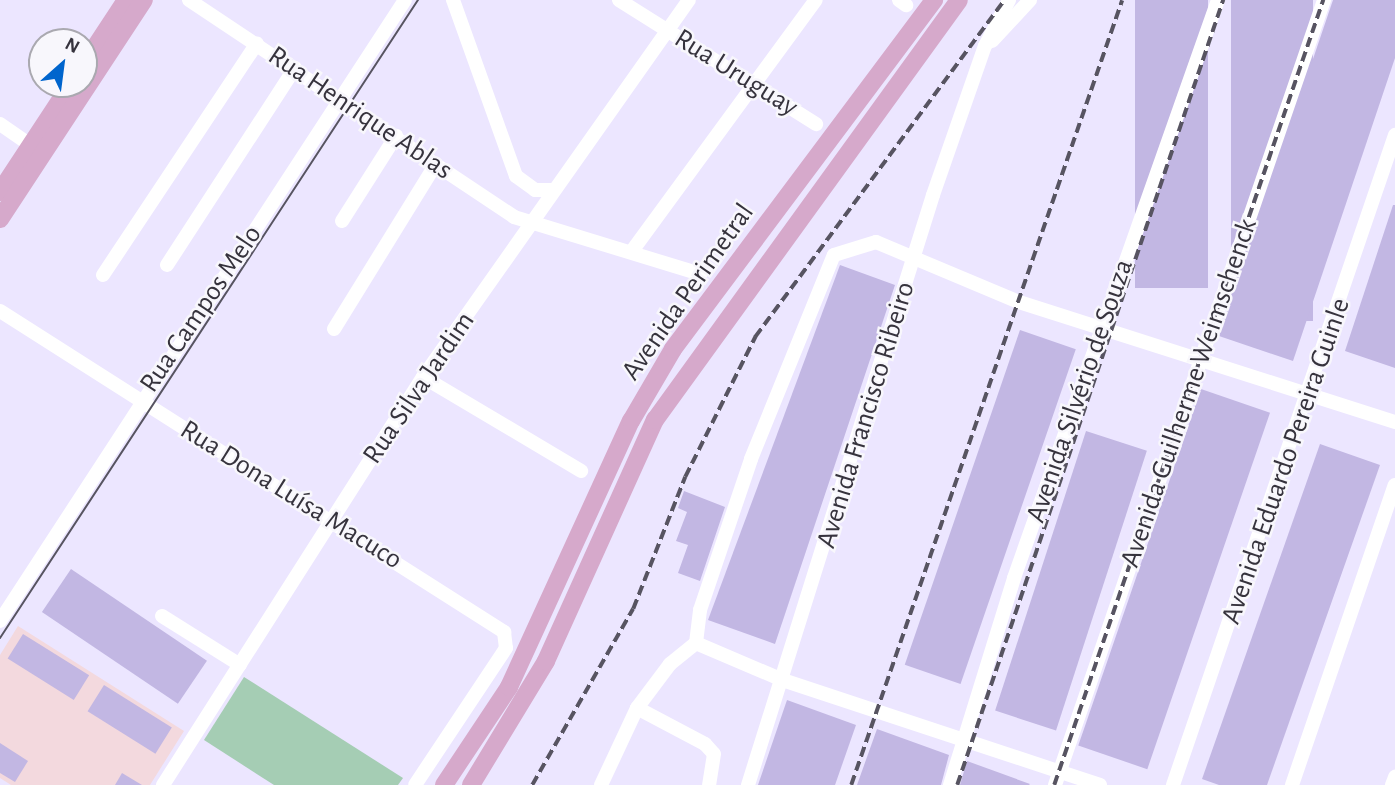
<!DOCTYPE html>
<meta charset="utf-8">
<style>
body{margin:0}
#map{position:relative;width:1395px;height:785px;overflow:hidden;background:#ece6ff;font-family:"Alegreya Sans",sans-serif}
div>[style]{position:absolute}
.commercial>*{inset:0;background:#f3d9de}
.green>*{inset:0;background:#a5cdb4}
.building>*{inset:0;background:#c2b7e3;transform-origin:0 0}
.minor>*{height:14px;margin:-7px;padding:0 7px;transform-origin:7px;border-radius:7px;background:#fff}
.major>*{height:18px;margin:-9px;padding:0 9px;transform-origin:9px;border-radius:9px;background:#d6a9cb}
.tram>*{height:2px;margin:-1px;padding:0 1px;transform-origin:1px;border-radius:1px;background:#575461}
.rail>*{height:3.5px;margin-top:-1.75px;transform-origin:0;background:repeating-linear-gradient(90deg,#575461 0 10px,transparent 0 15px)}
span{translate:-50% -50%;white-space:nowrap;text-align:center;line-height:1.15;-webkit-text-stroke:5px #f8f7fc;paint-order:stroke}
.street-label{font-size:28px;color:#36333d}
.north{position:absolute;left:28px;top:28px;width:70px;height:70px;box-sizing:border-box;background:#f8f7fc;border:2px solid #aaa9b0;border-radius:50%;rotate:28deg;font-size:19px;font-weight:700;line-height:28px;text-align:center;color:#36333d}
.north::after{content:'';display:block;margin:auto;width:24px;height:32px;background:#0065cd;clip-path:polygon(50% 0,100% 100%,50% 72%,0 100%)}
</style>
<div id="map">
<div class="commercial">
<i style="clip-path:polygon(18px 626px,184px 731px,150px 785px,11px 785px,0 778px,0 655px)"></i>
</div>
<div class="green">
<i style="clip-path:polygon(244px 677px,403px 778px,398px 785px,274px 785px,204px 740px)"></i>
</div>
<div class="building">
<i style="left:1135px;top:0;width:73px;height:288px"></i>
<i style="left:1231px;top:0;width:82px;height:321px"></i>
<i style="clip-path:polygon(1333px 0,1395px 0,1395px 58px,1293px 361px,1219px 336px)"></i>
<i style="clip-path:polygon(1393px 205px,1395px 205px,1395px 368px,1345px 351px)"></i>
<i style="clip-path:polygon(840px 265px,895px 285px,775px 644px,708px 620px)"></i>
<i style="left:1020px;top:330px;width:59px;height:354px;rotate:19deg"></i>
<i style="left:1201px;top:389px;width:73px;height:377px;rotate:19deg"></i>
<i style="left:1086px;top:431px;width:64px;height:294px;rotate:18deg"></i>
<i style="clip-path:polygon(1320px 444px,1380px 465px,1267px 785px,1219px 785px,1202px 779px)"></i>
<i style="clip-path:polygon(684px 491px,725px 507px,700px 581px,678px 573px,688px 545px,676px 541px,687px 512px,678px 508px)"></i>
<i style="left:71px;top:569px;width:164px;height:52px;rotate:34deg"></i>
<i style="left:23px;top:634px;width:78px;height:29px;rotate:32deg"></i>
<i style="left:104px;top:685px;width:80px;height:31px;rotate:32deg"></i>
<i style="clip-path:polygon(787px 700px,856px 725px,835px 785px,758px 785px)"></i>
<i style="clip-path:polygon(877px 729px,949px 755px,941px 785px,857px 785px)"></i>
<i style="clip-path:polygon(0 743px,28px 761px,15px 782px,0 773px)"></i>
<i style="clip-path:polygon(967px 761px,1030px 784px,1029px 785px,960px 785px)"></i>
<i style="clip-path:polygon(122px 773px,142px 785px,115px 785px)"></i>
</div>
<div class="minor">
<i style="left:189px;top:0;width:391px;rotate:33.7deg"></i>
<i style="left:514px;top:217px;width:195px;rotate:17deg"></i>
<i style="left:453px;top:0;width:187px;rotate:70.3deg"></i>
<i style="left:516px;top:176px;width:24px;rotate:36deg"></i>
<i style="left:535px;top:190px;width:17px"></i>
<i style="left:619px;top:0;width:233px;rotate:32.2deg"></i>
<i style="left:899px;top:0;width:9px;rotate:36deg"></i>
<i style="left:992px;top:41px;width:56px;rotate:-47.2deg"></i>
<i style="left:0;top:124px;width:47px;rotate:34.7deg"></i>
<i style="left:342px;top:221px;width:101px;rotate:-57.6deg"></i>
<i style="left:632px;top:251px;width:311px;rotate:-53.8deg"></i>
<i style="left:167px;top:265px;width:235px;rotate:-57deg"></i>
<i style="left:103px;top:275px;width:278px;rotate:-56.4deg"></i>
<i style="left:0;top:311px;width:598px;rotate:32.49deg"></i>
<i style="left:504px;top:632px;width:16px;rotate:83deg"></i>
<i style="left:506px;top:648px;width:164px;rotate:123.6deg"></i>
<i style="left:334px;top:329px;width:194px;rotate:-58.3deg"></i>
<i style="left:423px;top:377px;width:184px;rotate:30.7deg"></i>
<i style="left:162px;top:616px;width:92px;rotate:32.1deg"></i>
<i style="left:0;top:621px;width:741px;rotate:-56.89deg"></i>
<i style="left:637px;top:708px;width:77px;rotate:27.9deg"></i>
<i style="left:705px;top:744px;width:13px;rotate:48deg"></i>
<i style="left:714px;top:754px;width:31px;rotate:99deg"></i>
<i style="left:163px;top:785px;width:484px;rotate:-57.5deg"></i>
<i style="left:423px;top:377px;width:461px;rotate:-54.8deg"></i>
<i style="left:601px;top:785px;width:85px;rotate:-64.9deg"></i>
<i style="left:637px;top:708px;width:55px;rotate:-53.1deg"></i>
<i style="left:670px;top:664px;width:33px;rotate:-39deg"></i>
<i style="left:748px;top:785px;width:618px;rotate:-72.59deg"></i>
<i style="left:933px;top:195px;width:158px;rotate:-70.8deg"></i>
<i style="left:985px;top:46px;width:52px;rotate:-62.4deg"></i>
<i style="left:950px;top:785px;width:217px;rotate:-72.8deg"></i>
<i style="left:1014px;top:578px;width:613px;rotate:-70.56deg"></i>
<i style="left:1055px;top:785px;width:830px;rotate:-71.08deg"></i>
<i style="left:1100px;top:785px;width:332px;rotate:-161.7deg"></i>
<i style="left:785px;top:681px;width:97px;rotate:-156.9deg"></i>
<i style="left:696px;top:643px;width:33px;rotate:-83deg"></i>
<i style="left:700px;top:610px;width:159px;rotate:-71.3deg"></i>
<i style="left:751px;top:459px;width:220px;rotate:-67.9deg"></i>
<i style="left:834px;top:255px;width:44px;rotate:-17.2deg"></i>
<i style="left:876px;top:242px;width:155px;rotate:22.8deg"></i>
<i style="left:1019px;top:302px;width:395px;rotate:17.7deg"></i>
<i style="left:1173px;top:785px;width:687px;rotate:-71.14deg"></i>
<i style="left:1292px;top:785px;width:317px;rotate:-71.1deg"></i>
<i style="left:1392px;top:785px;width:9px;rotate:-69deg"></i>
</div>
<div class="major">
<i style="left:84px;top:64px;width:77px;rotate:-56.7deg"></i>
<i style="left:0;top:192px;width:129px;rotate:-56.7deg"></i>
<i style="left:0;top:219px;width:262px;rotate:-56.7deg"></i>
<i style="left:444px;top:785px;width:118px;rotate:-56.4deg"></i>
<i style="left:509px;top:687px;width:293px;rotate:-65.4deg"></i>
<i style="left:631px;top:421px;width:83px;rotate:-59.7deg"></i>
<i style="left:673px;top:349px;width:436px;rotate:-53.2deg"></i>
<i style="left:471px;top:785px;width:145px;rotate:-58.8deg"></i>
<i style="left:546px;top:661px;width:265px;rotate:-65.7deg"></i>
<i style="left:655px;top:420px;width:518px;rotate:-54.1deg"></i>
</div>
<div class="tram">
<i style="left:0;top:638px;width:763px;rotate:-56.77deg"></i>
</div>
<div class="rail">
<i style="left:532px;top:785px;width:203px;rotate:-60.2deg"></i>
<i style="left:633px;top:609px;width:142px;rotate:-68.5deg"></i>
<i style="left:685px;top:477px;width:157px;rotate:-63.4deg"></i>
<i style="left:755px;top:337px;width:419px;rotate:-53.5deg"></i>
<i style="left:851px;top:785px;width:830px;rotate:-70.95deg"></i>
<i style="left:957px;top:785px;width:829px;rotate:-71.28deg"></i>
<i style="left:1054px;top:785px;width:830px;rotate:-71.08deg"></i>
</div>
<div class="street-label">
<span style="left:736px;top:73px;rotate:32deg">Rua Uruguay</span>
<span style="left:360px;top:113px;rotate:34deg">Rua Henrique Ablas</span>
<span style="left:688px;top:292px;rotate:-55deg">Avenida Perimetral</span>
<span style="left:201px;top:309px;rotate:-56deg">Rua Campos Melo</span>
<span style="left:419px;top:388px;rotate:-56deg">Rua Silva Jardim</span>
<span style="left:1080px;top:391px;rotate:-71deg">Avenida Silvério de Souza</span>
<span style="left:1189px;top:393px;rotate:-71deg">Avenida Guilherme Weimschenck</span>
<span style="left:866px;top:415px;rotate:-73deg">Avenida Francisco Ribeiro</span>
<span style="left:1286px;top:461px;rotate:-71deg">Avenida Eduardo Pereira Guinle</span>
<span style="left:291px;top:495px;rotate:32deg">Rua Dona Luísa Macuco</span>
</div>
<div class="north">N</div>
</div>
